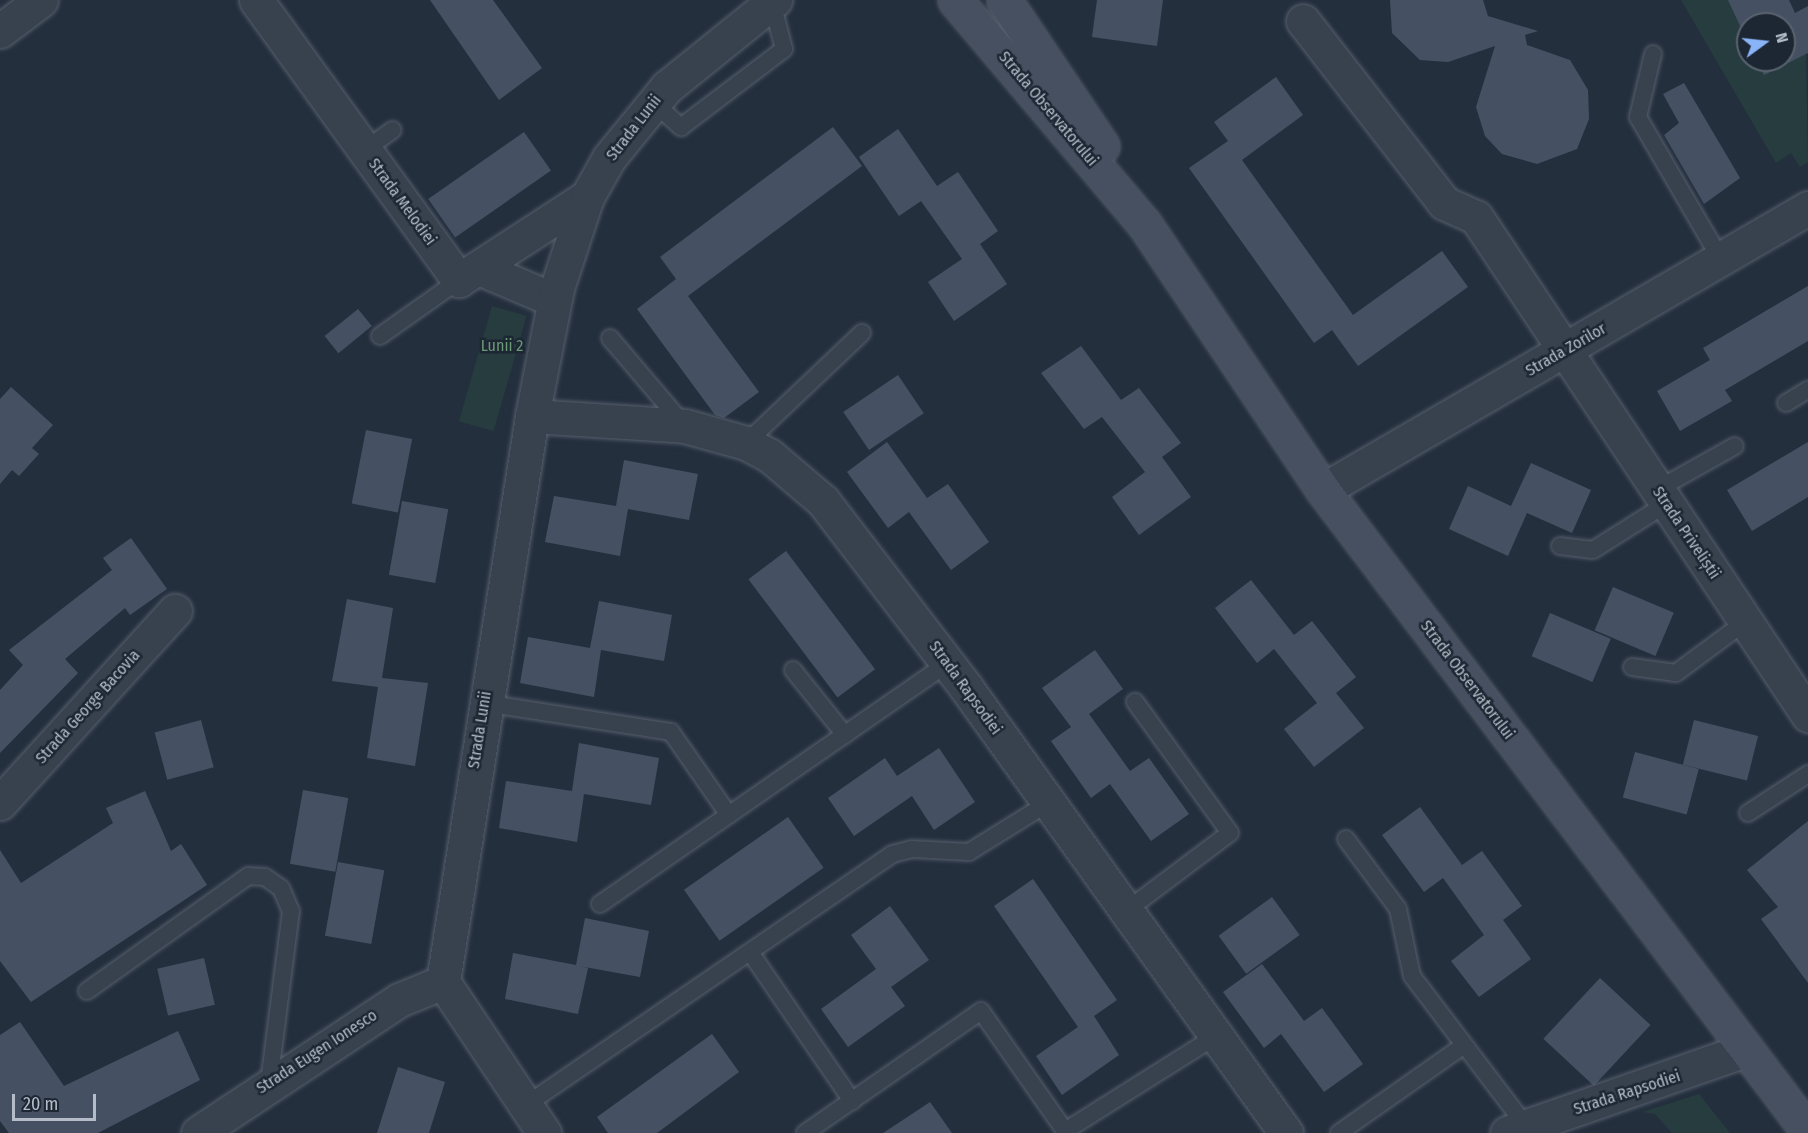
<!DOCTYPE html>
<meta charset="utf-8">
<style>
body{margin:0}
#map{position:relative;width:1808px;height:1133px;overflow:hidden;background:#242f3e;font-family:"Fira Sans Condensed",sans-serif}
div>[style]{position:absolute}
.green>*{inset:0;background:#263c3f;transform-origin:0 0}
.building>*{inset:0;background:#455162;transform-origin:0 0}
.roads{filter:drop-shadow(0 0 2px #565f6c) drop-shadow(0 0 2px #565f6c)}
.service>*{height:16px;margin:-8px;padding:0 8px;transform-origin:8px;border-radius:8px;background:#38414e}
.minor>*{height:33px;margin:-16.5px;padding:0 16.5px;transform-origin:16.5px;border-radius:16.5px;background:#38414e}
.tertiary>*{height:33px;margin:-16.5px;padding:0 16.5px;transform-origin:16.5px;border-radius:16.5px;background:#38414e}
.secondary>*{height:33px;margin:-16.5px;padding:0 16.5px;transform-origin:16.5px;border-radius:16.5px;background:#465061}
span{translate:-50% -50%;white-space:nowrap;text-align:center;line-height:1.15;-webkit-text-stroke:5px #1d2633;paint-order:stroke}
.street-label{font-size:16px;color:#b4bcc9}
.park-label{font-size:16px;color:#6b9a76}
.north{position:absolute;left:1736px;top:12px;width:60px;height:60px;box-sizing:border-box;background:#1d2633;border:2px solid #59626f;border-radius:50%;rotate:75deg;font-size:16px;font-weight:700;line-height:24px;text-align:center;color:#b4bcc9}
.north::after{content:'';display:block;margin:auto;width:21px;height:27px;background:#8ab4f8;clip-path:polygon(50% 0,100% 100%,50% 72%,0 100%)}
.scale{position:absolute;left:12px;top:1094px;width:84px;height:27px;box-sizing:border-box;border:3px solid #b4bcc9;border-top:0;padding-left:8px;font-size:18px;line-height:21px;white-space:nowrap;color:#b4bcc9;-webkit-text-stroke:4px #1d2633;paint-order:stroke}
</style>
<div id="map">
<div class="green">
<i style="clip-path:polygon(1681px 0,1730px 0,1748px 43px,1748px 60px,1756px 60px,1764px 74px,1806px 54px,1808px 162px,1800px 167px,1791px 153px,1776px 163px)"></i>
<i style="left:492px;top:306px;width:36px;height:120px;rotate:16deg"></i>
<i style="clip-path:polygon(1699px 1094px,1730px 1133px,1672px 1133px,1655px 1114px,1642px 1112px)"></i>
</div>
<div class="building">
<i style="clip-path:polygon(430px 0,493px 0,542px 68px,499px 100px)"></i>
<i style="clip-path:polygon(1097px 0,1163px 0,1157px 46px,1092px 37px)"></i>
<i style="clip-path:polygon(1390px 0,1483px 0,1488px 16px,1538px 31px,1525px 35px,1527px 45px,1570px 60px,1588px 90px,1589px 119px,1577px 149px,1537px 164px,1502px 154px,1485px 136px,1476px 107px,1495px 46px,1448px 62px,1420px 60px,1392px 33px)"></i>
<i style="clip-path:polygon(1728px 0,1789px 0,1795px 13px,1808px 6px,1808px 53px,1764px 75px,1756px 60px,1784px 60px,1784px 24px,1748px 24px,1748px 43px)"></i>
<i style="clip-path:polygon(1276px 77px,1303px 115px,1242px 160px,1353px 315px,1442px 251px,1468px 287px,1358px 366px,1332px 330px,1314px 343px,1189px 168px,1228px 141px,1214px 122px)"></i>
<i style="clip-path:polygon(1684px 83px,1740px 178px,1704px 204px,1664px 135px,1679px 123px,1663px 94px)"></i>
<i style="clip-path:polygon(833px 127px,862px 166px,688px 296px,759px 392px,724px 418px,715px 415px,637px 309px,676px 279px,660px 257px)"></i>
<i style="clip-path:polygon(898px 129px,937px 186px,958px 172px,998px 231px,980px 244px,1007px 284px,954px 321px,928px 282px,962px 259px,921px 201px,899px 216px,859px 157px)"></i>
<i style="left:524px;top:132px;width:47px;height:117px;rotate:55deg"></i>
<i style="clip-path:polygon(1808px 286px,1808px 341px,1725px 390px,1732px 401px,1680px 431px,1657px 391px,1710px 360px,1703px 348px)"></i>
<i style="left:358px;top:309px;width:22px;height:43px;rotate:51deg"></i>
<i style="clip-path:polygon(1081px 346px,1121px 400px,1139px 388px,1181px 443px,1162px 457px,1191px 497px,1139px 535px,1112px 497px,1145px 472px,1102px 417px,1084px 429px,1041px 373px)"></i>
<i style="left:898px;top:375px;width:46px;height:66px;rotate:56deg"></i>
<i style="clip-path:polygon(11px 387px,53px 425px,32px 448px,39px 454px,19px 476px,12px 470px,0 484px,0 399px)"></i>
<i style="left:366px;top:430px;width:47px;height:75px;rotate:11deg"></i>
<i style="clip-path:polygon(887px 442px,927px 498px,948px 484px,989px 542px,951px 570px,909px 512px,888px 528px,847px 472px)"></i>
<i style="clip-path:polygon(1808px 442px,1808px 497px,1752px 531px,1727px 490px)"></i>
<i style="clip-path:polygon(624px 460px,698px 474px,689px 520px,628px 509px,620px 556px,545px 542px,554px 496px,616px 506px)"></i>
<i style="clip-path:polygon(1531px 463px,1591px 490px,1572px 533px,1527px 513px,1508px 556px,1449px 529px,1468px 486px,1511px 506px)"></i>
<i style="left:402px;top:501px;width:47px;height:75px;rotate:10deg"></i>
<i style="clip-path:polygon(131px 538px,167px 589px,130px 615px,125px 608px,65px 659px,78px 673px,0 753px,0 690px,23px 665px,9px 650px,112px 570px,103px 558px)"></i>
<i style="left:786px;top:551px;width:148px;height:47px;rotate:53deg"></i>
<i style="clip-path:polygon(1251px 580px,1294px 635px,1312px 621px,1356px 677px,1336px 693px,1364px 728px,1314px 767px,1284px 729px,1317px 703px,1274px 649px,1257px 663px,1215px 608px)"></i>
<i style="left:1613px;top:587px;width:66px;height:47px;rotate:23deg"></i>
<i style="clip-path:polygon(347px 599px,393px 608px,382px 678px,428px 683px,415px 766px,367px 758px,378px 687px,332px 681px)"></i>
<i style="clip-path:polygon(599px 601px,672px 615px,664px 661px,601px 650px,594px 697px,520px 683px,528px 637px,590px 648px)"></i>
<i style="left:1550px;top:613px;width:66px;height:47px;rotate:23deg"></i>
<i style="clip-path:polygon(1095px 650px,1123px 689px,1089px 714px,1130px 771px,1149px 758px,1189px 814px,1151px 841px,1110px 784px,1091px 798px,1051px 741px,1071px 727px,1042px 688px)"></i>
<i style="left:201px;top:720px;width:49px;height:48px;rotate:75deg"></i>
<i style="left:1694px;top:720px;width:66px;height:46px;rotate:14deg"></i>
<i style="clip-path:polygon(579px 743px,659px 758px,651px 805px,584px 794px,577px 842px,499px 828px,506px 781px,572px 791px)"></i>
<i style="clip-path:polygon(939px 748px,975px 802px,934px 830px,912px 796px,854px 836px,828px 798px,885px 758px,897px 776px)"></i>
<i style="left:1635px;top:752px;width:66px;height:47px;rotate:15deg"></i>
<i style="left:303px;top:790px;width:46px;height:75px;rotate:10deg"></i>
<i style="clip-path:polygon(145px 791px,171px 851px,181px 844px,207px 885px,31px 1002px,0 961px,0 850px,21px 883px,113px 823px,106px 808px)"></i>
<i style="clip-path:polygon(1420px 807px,1462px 865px,1482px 851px,1522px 906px,1503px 920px,1531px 959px,1479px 997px,1451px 961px,1484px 935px,1443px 878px,1424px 892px,1382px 835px)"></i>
<i style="left:788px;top:817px;width:62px;height:127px;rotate:55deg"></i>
<i style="clip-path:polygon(1808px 821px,1808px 983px,1761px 919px,1778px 907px,1747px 870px)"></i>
<i style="left:338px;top:862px;width:47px;height:75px;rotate:10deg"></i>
<i style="clip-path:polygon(1033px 879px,1117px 1000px,1094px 1016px,1119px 1055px,1062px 1095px,1036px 1056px,1078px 1027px,994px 906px)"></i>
<i style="left:1272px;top:897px;width:47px;height:66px;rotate:54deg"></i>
<i style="clip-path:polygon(890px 906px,929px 960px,891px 987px,905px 1006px,848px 1047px,821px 1009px,876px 969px,851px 935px)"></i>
<i style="clip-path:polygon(585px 918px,649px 931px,640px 977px,579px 966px,588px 968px,578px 1014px,505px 999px,513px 953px,576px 965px)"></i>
<i style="left:204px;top:958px;width:48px;height:48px;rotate:77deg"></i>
<i style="clip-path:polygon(1262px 964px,1304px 1021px,1322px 1008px,1363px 1064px,1324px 1092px,1281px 1034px,1264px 1048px,1223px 992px)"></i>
<i style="left:1600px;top:978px;width:69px;height:83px;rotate:43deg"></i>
<i style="clip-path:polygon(20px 1022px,64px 1086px,178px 1031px,200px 1080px,98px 1133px,9px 1133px,0 1121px,0 1035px)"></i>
<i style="clip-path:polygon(712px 1034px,739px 1072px,657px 1133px,608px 1133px,597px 1117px)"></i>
<i style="clip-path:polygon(398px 1067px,445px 1082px,429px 1133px,377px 1133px)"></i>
<i style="clip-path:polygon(930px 1102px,952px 1133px,883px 1133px,906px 1118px)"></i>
</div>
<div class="roads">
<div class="service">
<i style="left:1653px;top:54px;width:65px;rotate:103.4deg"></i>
<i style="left:1638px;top:117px;width:163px;rotate:59.8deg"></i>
<i style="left:653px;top:102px;width:38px;rotate:42deg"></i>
<i style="left:681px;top:127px;width:129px;rotate:-37.1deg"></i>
<i style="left:784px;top:49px;width:48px;rotate:-104.6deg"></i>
<i style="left:365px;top:150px;width:34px;rotate:-36deg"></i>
<i style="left:380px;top:336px;width:97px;rotate:-35.3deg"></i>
<i style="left:610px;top:338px;width:114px;rotate:49.6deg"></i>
<i style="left:1786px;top:403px;width:26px;rotate:-31deg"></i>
<i style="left:746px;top:443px;width:160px;rotate:-43.5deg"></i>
<i style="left:1656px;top:490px;width:90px;rotate:-29.1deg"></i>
<i style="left:1560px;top:546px;width:33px;rotate:7deg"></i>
<i style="left:1593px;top:550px;width:86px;rotate:-32.2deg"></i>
<i style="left:1632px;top:667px;width:44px;rotate:7.8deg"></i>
<i style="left:1676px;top:673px;width:86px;rotate:-36.5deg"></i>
<i style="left:793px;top:670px;width:83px;rotate:51.3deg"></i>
<i style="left:484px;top:703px;width:189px;rotate:8.8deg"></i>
<i style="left:671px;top:732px;width:101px;rotate:55.1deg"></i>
<i style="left:1748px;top:813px;width:72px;rotate:-33deg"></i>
<i style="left:1346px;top:839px;width:87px;rotate:53.4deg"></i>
<i style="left:1398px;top:909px;width:68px;rotate:78.2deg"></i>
<i style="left:1412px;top:976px;width:188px;rotate:52.8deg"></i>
<i style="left:600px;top:904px;width:423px;rotate:-34.7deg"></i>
<i style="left:1126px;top:911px;width:130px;rotate:-36.9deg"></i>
<i style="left:1230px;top:833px;width:162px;rotate:-125.9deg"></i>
<i style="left:750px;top:952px;width:181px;rotate:55.6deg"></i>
<i style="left:87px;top:991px;width:198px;rotate:-35.5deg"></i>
<i style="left:248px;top:876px;width:17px;rotate:3deg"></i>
<i style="left:265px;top:877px;width:19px;rotate:35deg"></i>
<i style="left:281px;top:888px;width:25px;rotate:67deg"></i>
<i style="left:291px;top:911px;width:173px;rotate:97.3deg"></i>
<i style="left:526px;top:1105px;width:444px;rotate:-34.4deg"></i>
<i style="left:892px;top:854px;width:21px;rotate:-14deg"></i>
<i style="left:912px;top:849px;width:57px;rotate:3deg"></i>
<i style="left:969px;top:852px;width:93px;rotate:-31.8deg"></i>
<i style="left:805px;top:1133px;width:214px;rotate:-34.7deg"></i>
<i style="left:981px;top:1011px;width:146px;rotate:55deg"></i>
<i style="left:1065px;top:1131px;width:178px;rotate:-32.2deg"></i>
<i style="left:1339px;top:1133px;width:151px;rotate:-35.1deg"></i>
</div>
<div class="minor">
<i style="left:256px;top:0;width:346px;rotate:54.1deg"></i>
<i style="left:459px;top:280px;width:153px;rotate:-33deg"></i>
<i style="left:1303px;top:21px;width:230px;rotate:52.2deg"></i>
<i style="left:1444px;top:203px;width:35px;rotate:24deg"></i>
<i style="left:1476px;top:217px;width:599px;rotate:56.31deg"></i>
<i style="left:0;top:31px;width:51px;rotate:-37.1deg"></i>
<i style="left:479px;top:268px;width:82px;rotate:23.1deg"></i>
<i style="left:532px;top:416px;width:153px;rotate:3.7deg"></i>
<i style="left:685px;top:426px;width:63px;rotate:15.6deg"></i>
<i style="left:746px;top:443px;width:26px;rotate:28deg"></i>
<i style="left:769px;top:455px;width:71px;rotate:40.4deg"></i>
<i style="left:823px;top:501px;width:237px;rotate:52.5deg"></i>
<i style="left:967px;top:689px;width:547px;rotate:54.3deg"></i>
<i style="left:1323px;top:490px;width:561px;rotate:-30.18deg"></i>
<i style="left:0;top:803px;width:260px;rotate:-47.7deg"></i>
<i style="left:443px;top:982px;width:182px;rotate:56.2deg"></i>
<i style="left:1507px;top:1133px;width:253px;rotate:-19.2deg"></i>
</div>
<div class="tertiary">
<i style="left:198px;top:1133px;width:241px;rotate:-33.5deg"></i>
<i style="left:399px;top:1000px;width:48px;rotate:-22.2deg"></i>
<i style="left:443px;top:982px;width:573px;rotate:-81.06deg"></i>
<i style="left:532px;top:416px;width:130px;rotate:-78.9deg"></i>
<i style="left:557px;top:288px;width:96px;rotate:-71.8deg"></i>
<i style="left:587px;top:197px;width:45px;rotate:-60.6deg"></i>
<i style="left:609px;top:158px;width:92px;rotate:-50.8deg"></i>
<i style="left:667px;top:87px;width:139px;rotate:-38.9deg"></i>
</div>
<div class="secondary">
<i style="left:955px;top:0;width:294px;rotate:49.8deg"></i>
<i style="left:1145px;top:225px;width:319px;rotate:56.1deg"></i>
<i style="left:1323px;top:490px;width:804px;rotate:52.89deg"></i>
<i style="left:1004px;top:0;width:176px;rotate:56.1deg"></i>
</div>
</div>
<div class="street-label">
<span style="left:1048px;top:109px;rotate:50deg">Strada Observatorului</span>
<span style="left:634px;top:128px;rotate:-52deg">Strada Lunii</span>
<span style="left:402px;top:202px;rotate:54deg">Strada Melodiei</span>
<span style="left:1566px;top:350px;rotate:-30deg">Strada Zorilor</span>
<span style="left:1686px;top:533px;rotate:56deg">Strada Priveliștii</span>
<span style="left:1467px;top:680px;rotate:53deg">Strada Observatorului</span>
<span style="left:965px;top:688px;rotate:54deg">Strada Rapsodiei</span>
<span style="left:88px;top:707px;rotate:-48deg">Strada George Bacovia</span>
<span style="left:480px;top:730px;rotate:-81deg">Strada Lunii</span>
<span style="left:317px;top:1052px;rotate:-33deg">Strada Eugen Ionesco</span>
<span style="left:1627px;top:1093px;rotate:-18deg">Strada Rapsodiei</span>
</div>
<div class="park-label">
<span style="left:502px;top:346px">Lunii 2</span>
</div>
<div class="north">N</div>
<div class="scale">20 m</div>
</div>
